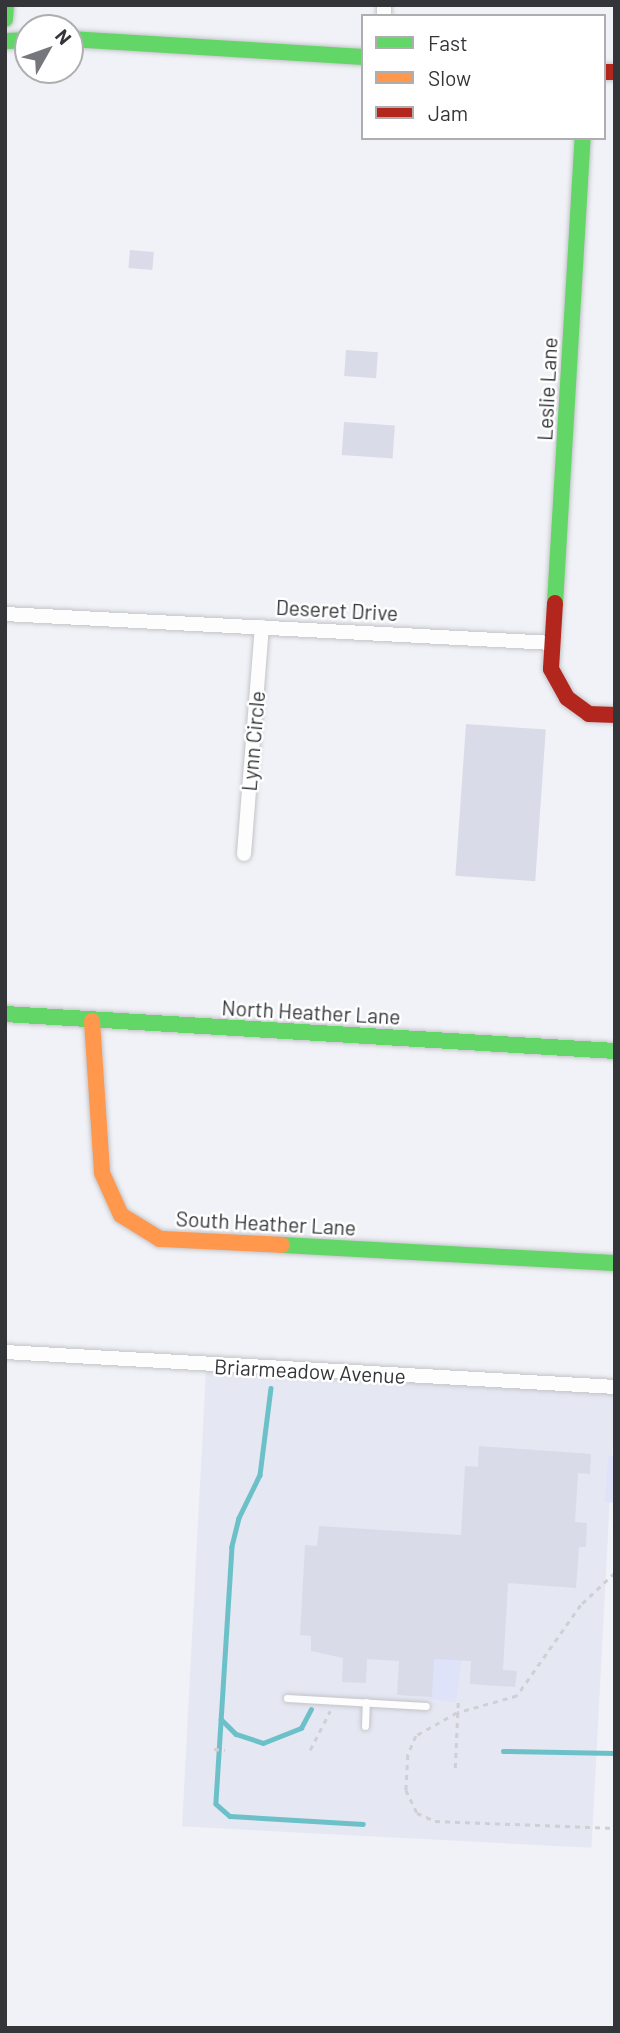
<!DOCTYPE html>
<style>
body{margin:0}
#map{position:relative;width:620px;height:2033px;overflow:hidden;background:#f1f2f7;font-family:Barlow,sans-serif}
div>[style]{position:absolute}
.built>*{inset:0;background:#e5e7f3;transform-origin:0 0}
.green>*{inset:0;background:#dee3f9;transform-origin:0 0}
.stream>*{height:4.5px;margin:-2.25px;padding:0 2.25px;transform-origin:2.25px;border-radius:2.25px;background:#6cc1c9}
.building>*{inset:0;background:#d9dbe8;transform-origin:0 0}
.path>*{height:2.5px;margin-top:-1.25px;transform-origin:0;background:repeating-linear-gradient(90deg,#cfd0d3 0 5px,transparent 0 10px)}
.roads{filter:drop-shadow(0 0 2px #c3c4c8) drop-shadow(0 0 2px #c3c4c8)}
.lane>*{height:7px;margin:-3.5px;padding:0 3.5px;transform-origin:3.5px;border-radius:3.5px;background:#fdfdfe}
.street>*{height:14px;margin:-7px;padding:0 7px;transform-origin:7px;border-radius:7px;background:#fdfdfe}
.fast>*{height:16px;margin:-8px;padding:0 8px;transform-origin:8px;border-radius:8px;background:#63d668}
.slow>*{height:16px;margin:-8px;padding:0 8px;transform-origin:8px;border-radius:8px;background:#ff974d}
.jam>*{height:16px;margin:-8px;padding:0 8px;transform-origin:8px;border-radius:8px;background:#b3261e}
span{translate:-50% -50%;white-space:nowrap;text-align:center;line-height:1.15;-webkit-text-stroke:5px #fff;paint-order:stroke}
.street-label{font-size:21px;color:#343539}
.frame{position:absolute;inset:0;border:7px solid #343539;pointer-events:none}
.legend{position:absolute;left:361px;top:14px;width:245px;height:126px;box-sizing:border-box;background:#fff;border:2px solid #aeaeb0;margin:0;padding:9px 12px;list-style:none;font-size:21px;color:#343539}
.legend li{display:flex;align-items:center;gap:14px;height:35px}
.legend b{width:35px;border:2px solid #aeaeb0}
.north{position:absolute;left:14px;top:14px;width:70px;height:70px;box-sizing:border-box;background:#fff;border:2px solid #aeaeb0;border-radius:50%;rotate:50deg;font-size:19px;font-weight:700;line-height:28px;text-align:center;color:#343539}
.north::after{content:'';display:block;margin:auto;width:24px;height:32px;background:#76777c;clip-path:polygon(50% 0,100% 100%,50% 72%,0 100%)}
</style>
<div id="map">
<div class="built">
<i style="left:206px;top:1370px;width:410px;height:457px;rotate:3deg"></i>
</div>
<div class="green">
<i style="clip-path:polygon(608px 1456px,615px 1456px,615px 1503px,605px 1502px)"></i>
<i style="left:434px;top:1657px;width:28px;height:42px;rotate:8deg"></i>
</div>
<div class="stream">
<i style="left:271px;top:1388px;width:88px;rotate:97.2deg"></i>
<i style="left:260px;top:1475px;width:48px;rotate:116deg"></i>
<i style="left:239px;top:1518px;width:30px;rotate:104deg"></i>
<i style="left:232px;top:1547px;width:257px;rotate:93.6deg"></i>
<i style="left:216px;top:1804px;width:18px;rotate:41deg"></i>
<i style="left:230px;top:1816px;width:133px;rotate:3.4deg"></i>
<i style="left:221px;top:1719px;width:21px;rotate:45deg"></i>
<i style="left:236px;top:1734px;width:28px;rotate:18deg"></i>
<i style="left:263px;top:1743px;width:41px;rotate:-21.5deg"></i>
<i style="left:301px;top:1728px;width:21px;rotate:-62deg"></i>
<i style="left:503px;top:1751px;width:112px;rotate:1deg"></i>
</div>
<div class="building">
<i style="left:130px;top:250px;width:24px;height:18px;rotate:5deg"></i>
<i style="left:346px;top:350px;width:32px;height:26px;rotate:4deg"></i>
<i style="left:344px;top:422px;width:51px;height:33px;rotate:4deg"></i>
<i style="left:466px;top:724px;width:80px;height:152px;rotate:4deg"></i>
<i style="clip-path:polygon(479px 1446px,591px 1454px,590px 1474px,578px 1473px,575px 1522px,587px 1523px,586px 1547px,579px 1547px,576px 1588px,508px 1583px,503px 1670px,517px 1671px,515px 1687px,470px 1684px,471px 1661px,434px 1659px,432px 1697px,397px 1695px,399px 1661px,367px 1659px,366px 1683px,342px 1682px,343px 1658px,311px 1651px,311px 1636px,300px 1635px,305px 1545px,317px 1546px,319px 1526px,461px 1535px,465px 1466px,478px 1467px)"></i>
</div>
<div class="path">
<i style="left:615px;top:1573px;width:47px;rotate:136.7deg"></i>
<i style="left:581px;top:1605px;width:111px;rotate:125.1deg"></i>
<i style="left:517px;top:1696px;width:62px;rotate:164.2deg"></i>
<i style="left:457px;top:1713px;width:47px;rotate:150.7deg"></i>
<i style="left:416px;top:1736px;width:21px;rotate:113deg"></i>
<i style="left:408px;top:1755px;width:35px;rotate:93deg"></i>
<i style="left:406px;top:1790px;width:25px;rotate:64deg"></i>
<i style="left:417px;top:1813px;width:20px;rotate:24deg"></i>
<i style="left:435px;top:1821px;width:180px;rotate:2.2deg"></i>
<i style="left:214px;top:1749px;width:11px;rotate:5deg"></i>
<i style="left:310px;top:1750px;width:44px;rotate:-62.9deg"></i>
<i style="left:455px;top:1768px;width:67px;rotate:-87.4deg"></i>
</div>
<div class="roads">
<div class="lane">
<i style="left:287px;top:1698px;width:139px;rotate:3.3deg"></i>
<i style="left:365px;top:1726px;width:24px;rotate:-88deg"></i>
</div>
<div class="street">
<i style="left:384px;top:5px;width:11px;rotate:90deg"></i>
<i style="left:5px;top:614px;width:549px;rotate:3.03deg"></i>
<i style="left:244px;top:854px;width:228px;rotate:-85.5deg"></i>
<i style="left:5px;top:1352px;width:611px;rotate:3.28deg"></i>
</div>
<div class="fast">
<i style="left:5px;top:19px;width:14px;rotate:-86deg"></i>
<i style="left:70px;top:39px;width:294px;rotate:3.5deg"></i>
<i style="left:5px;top:41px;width:23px;rotate:-2deg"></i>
<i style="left:555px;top:603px;width:466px;rotate:-86.6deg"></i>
<i style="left:5px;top:1014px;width:611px;rotate:3.47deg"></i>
<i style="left:282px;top:1245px;width:333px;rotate:3.1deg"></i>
</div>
<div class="slow">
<i style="left:92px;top:1021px;width:152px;rotate:86.2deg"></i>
<i style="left:102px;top:1173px;width:46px;rotate:65.7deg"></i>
<i style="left:121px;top:1215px;width:46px;rotate:31.6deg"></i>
<i style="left:160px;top:1239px;width:122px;rotate:2.8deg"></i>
</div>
<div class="jam">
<i style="left:604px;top:72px;width:11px"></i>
<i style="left:555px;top:603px;width:66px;rotate:93.5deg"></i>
<i style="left:551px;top:669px;width:33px;rotate:61deg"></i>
<i style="left:567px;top:698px;width:27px;rotate:36deg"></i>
<i style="left:589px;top:714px;width:26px;rotate:2deg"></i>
</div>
</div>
<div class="street-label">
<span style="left:547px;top:389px;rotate:-87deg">Leslie Lane</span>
<span style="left:337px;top:610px;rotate:3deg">Deseret Drive</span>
<span style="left:253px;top:741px;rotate:-85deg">Lynn Circle</span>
<span style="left:311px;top:1012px;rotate:3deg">North Heather Lane</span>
<span style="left:266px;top:1223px;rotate:3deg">South Heather Lane</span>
<span style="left:310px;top:1371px;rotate:3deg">Briarmeadow Avenue</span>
</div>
<div class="frame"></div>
<ul class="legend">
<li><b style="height:9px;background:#63d668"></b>Fast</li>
<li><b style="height:9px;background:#ff974d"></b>Slow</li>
<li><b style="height:9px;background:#b3261e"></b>Jam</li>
</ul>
<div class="north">N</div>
</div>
